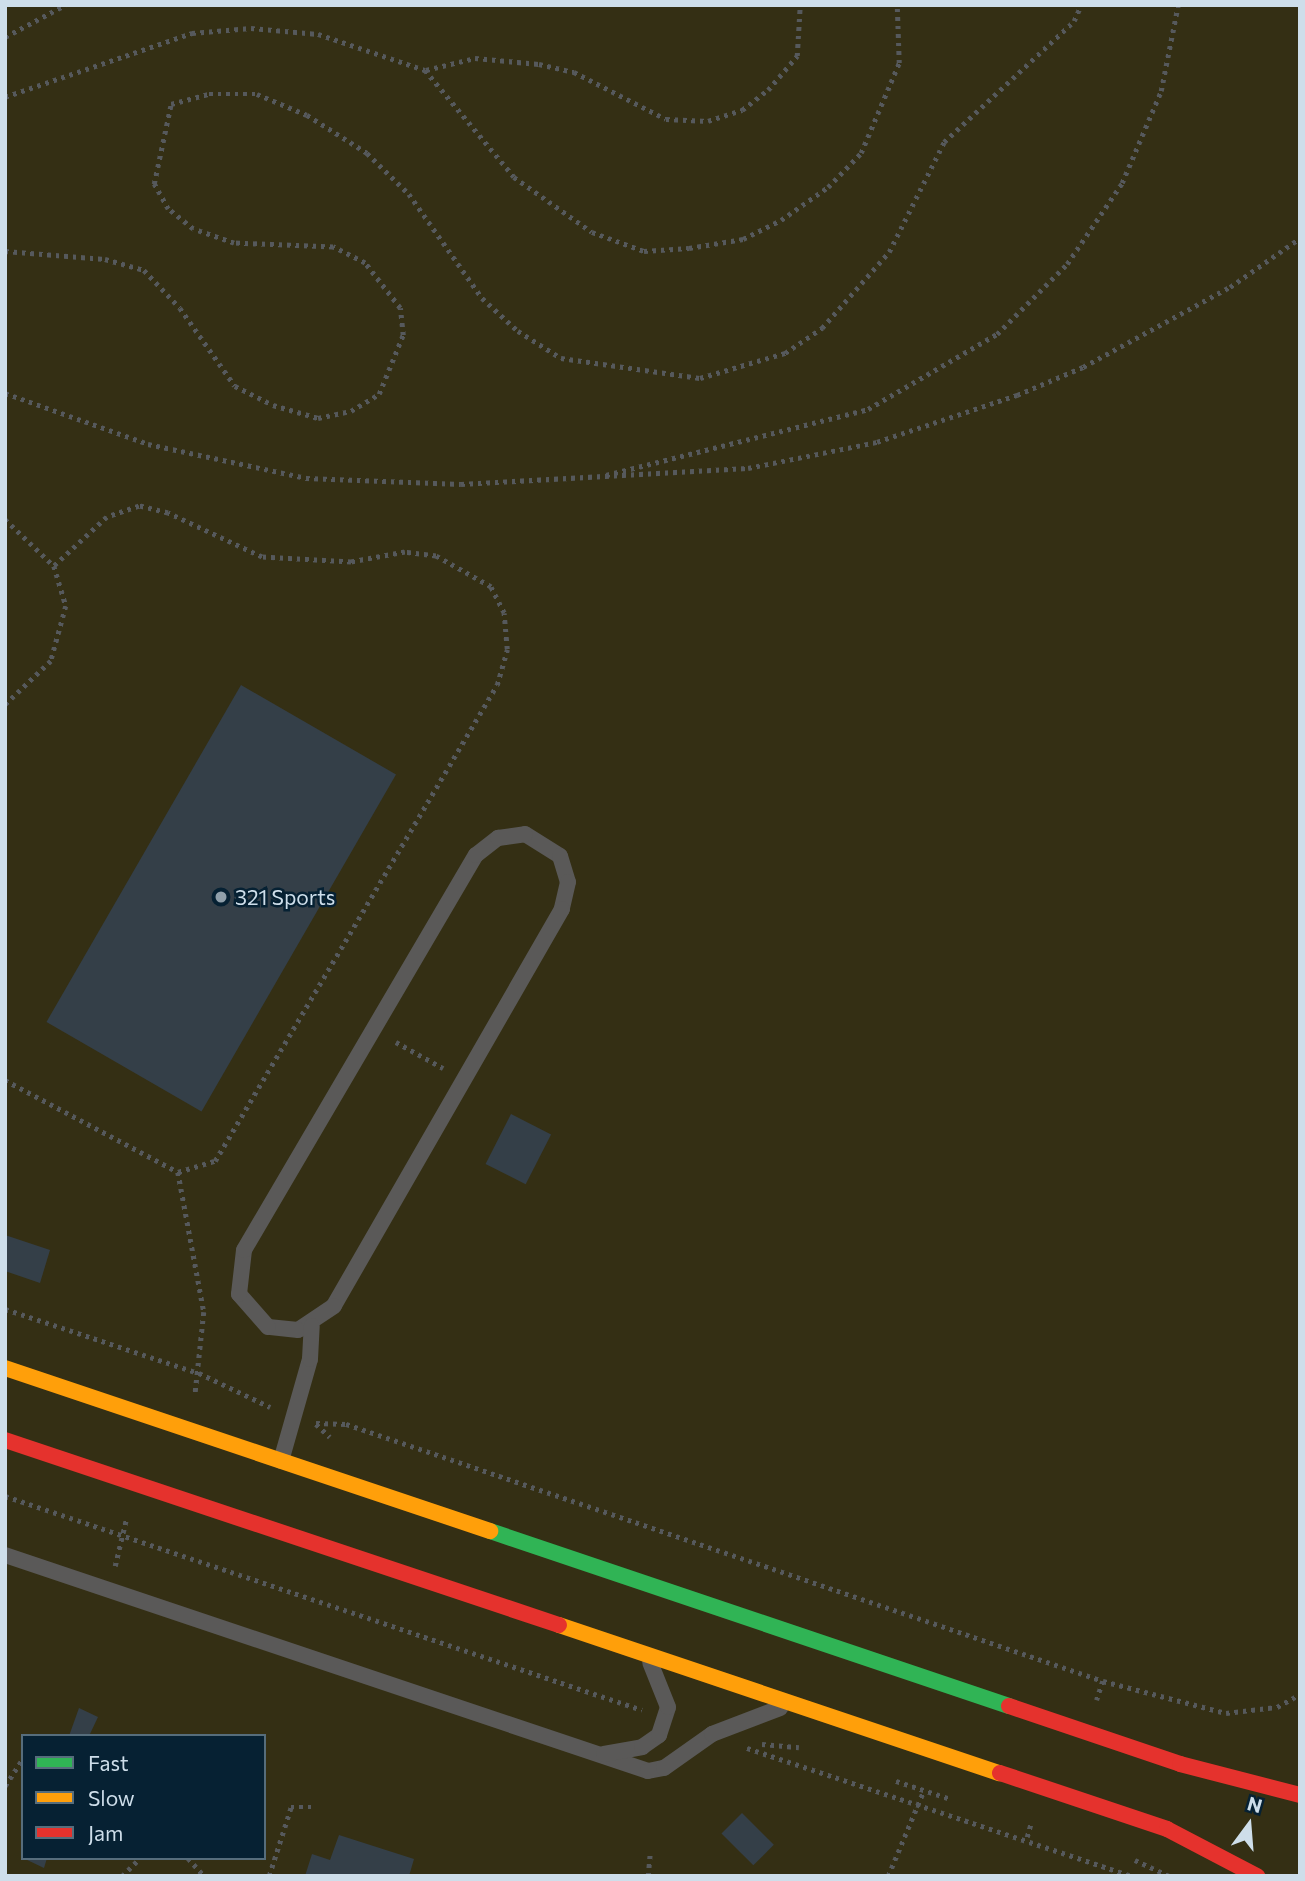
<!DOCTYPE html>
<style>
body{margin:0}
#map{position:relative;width:1305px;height:1881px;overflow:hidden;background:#1a2934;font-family:Commissioner,sans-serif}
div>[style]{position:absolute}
.sand>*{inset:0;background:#342f14}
.building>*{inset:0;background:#343f48;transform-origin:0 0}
.path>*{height:4.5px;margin-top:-2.25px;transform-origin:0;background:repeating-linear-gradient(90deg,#56595c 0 3.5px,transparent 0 8.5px)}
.lane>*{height:16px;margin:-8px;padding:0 8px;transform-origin:8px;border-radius:8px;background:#5a5958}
.fast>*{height:16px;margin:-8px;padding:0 8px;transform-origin:8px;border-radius:8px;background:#30b455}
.slow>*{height:16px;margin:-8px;padding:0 8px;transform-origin:8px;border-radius:8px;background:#ff9f0a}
.jam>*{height:16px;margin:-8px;padding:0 8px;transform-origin:8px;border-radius:8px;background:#e5322d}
.dots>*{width:19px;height:19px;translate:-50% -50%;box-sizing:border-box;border:4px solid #062133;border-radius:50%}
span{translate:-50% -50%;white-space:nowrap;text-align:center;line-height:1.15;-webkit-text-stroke:5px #062133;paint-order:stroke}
.poi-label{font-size:21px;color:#cedeea}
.left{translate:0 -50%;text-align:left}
.frame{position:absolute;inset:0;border:7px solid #cedeea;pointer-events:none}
.legend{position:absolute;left:21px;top:1734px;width:245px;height:126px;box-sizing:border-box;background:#062133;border:2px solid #566d7c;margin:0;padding:9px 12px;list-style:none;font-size:21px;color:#cedeea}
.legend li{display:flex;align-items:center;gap:14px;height:35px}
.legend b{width:35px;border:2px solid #566d7c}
.north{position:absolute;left:1214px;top:1790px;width:70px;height:70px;-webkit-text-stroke:5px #062133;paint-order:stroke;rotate:16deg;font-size:19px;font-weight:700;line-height:28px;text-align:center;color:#cedeea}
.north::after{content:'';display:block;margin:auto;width:24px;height:32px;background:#cedeea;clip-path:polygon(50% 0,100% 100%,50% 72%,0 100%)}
</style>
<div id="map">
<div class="sand">
<i style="clip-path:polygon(evenodd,5px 5px,1300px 5px,1300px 1876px,5px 1876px,5px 5px,23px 1736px,264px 1736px,264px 1858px,23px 1858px,23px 1736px)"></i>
</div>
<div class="building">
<i style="left:241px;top:685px;width:179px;height:389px;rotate:30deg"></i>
<i style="left:511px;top:1114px;width:45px;height:56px;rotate:27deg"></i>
<i style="clip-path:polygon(5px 1235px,50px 1250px,40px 1283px,5px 1271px)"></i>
<i style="clip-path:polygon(79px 1708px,98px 1717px,89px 1736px,69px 1736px)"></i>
<i style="left:742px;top:1813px;width:45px;height:29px;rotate:45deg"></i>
<i style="clip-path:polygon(339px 1835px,414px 1859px,409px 1876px,305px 1876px,312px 1854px,330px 1860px)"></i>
<i style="clip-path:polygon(23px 1858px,47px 1858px,44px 1868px)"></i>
</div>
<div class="path">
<i style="left:5px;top:37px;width:68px;rotate:-28.1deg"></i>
<i style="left:426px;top:70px;width:50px;rotate:-13.8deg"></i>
<i style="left:475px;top:58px;width:64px;rotate:5.4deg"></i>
<i style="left:539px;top:64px;width:36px;rotate:13deg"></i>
<i style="left:574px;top:72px;width:103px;rotate:27.1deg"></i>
<i style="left:666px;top:119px;width:42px;rotate:2.7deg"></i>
<i style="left:708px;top:121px;width:36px;rotate:-18deg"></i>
<i style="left:742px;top:110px;width:33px;rotate:-38deg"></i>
<i style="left:768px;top:90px;width:45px;rotate:-49.5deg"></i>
<i style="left:797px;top:56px;width:51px;rotate:-86.6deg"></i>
<i style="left:5px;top:97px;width:198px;rotate:-18.9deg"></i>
<i style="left:192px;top:33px;width:59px;rotate:-4.8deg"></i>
<i style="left:251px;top:28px;width:67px;rotate:5.1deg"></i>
<i style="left:318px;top:34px;width:113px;rotate:18.6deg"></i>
<i style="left:425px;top:70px;width:139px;rotate:50.2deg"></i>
<i style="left:514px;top:177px;width:95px;rotate:35.2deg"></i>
<i style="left:592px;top:232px;width:55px;rotate:20.1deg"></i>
<i style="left:644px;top:251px;width:45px;rotate:-3.8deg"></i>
<i style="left:689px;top:248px;width:55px;rotate:-9.5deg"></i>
<i style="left:743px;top:239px;width:42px;rotate:-26.6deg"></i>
<i style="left:781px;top:220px;width:57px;rotate:-35.1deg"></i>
<i style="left:828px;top:187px;width:47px;rotate:-45.9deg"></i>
<i style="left:861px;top:153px;width:98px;rotate:-67.1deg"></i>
<i style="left:899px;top:63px;width:58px;rotate:-92deg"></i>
<i style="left:5px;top:251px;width:100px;rotate:4.6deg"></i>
<i style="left:105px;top:259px;width:41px;rotate:15.8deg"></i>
<i style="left:144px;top:270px;width:52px;rotate:46.5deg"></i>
<i style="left:180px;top:308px;width:95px;rotate:54.8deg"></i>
<i style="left:235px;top:386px;width:42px;rotate:26.6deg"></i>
<i style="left:273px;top:405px;width:47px;rotate:16.1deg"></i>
<i style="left:318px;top:418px;width:34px;rotate:-12deg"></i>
<i style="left:351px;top:411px;width:33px;rotate:-31deg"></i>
<i style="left:379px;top:394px;width:64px;rotate:-67.9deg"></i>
<i style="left:403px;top:335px;width:27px;rotate:-96deg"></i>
<i style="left:400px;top:308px;width:57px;rotate:-127.9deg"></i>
<i style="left:365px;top:263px;width:36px;rotate:-153deg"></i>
<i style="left:333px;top:247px;width:99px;rotate:-177.7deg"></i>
<i style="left:234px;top:243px;width:43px;rotate:-161.1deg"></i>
<i style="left:193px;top:229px;width:32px;rotate:-141deg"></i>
<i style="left:168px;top:209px;width:29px;rotate:-119deg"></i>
<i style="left:154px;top:184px;width:82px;rotate:-78deg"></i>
<i style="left:171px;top:104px;width:39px;rotate:-15deg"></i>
<i style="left:209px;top:94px;width:48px"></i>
<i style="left:257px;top:94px;width:54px;rotate:22.8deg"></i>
<i style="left:307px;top:115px;width:71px;rotate:32.3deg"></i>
<i style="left:367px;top:153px;width:59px;rotate:44.3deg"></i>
<i style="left:409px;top:194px;width:127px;rotate:54.9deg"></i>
<i style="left:482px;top:298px;width:49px;rotate:42.5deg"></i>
<i style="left:518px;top:331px;width:51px;rotate:32.1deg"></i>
<i style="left:561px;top:358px;width:140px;rotate:8.2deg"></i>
<i style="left:700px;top:378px;width:89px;rotate:-16.4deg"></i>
<i style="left:785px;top:353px;width:45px;rotate:-34deg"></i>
<i style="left:822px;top:328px;width:101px;rotate:-48.6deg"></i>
<i style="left:889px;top:252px;width:123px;rotate:-63.4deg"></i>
<i style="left:944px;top:142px;width:178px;rotate:-42.9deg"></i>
<i style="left:1074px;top:21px;width:17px;rotate:-66deg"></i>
<i style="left:5px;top:393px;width:152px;rotate:19.6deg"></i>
<i style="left:148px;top:444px;width:162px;rotate:12.1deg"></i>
<i style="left:306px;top:478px;width:155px;rotate:2.2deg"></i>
<i style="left:461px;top:484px;width:287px;rotate:-3.2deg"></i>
<i style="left:748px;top:468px;width:132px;rotate:-11.4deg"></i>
<i style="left:877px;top:442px;width:148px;rotate:-18.6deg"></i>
<i style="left:1017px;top:395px;width:72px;rotate:-23deg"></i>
<i style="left:1083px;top:367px;width:167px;rotate:-28.6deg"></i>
<i style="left:1230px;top:287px;width:85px;rotate:-35deg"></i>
<i style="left:606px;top:475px;width:270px;rotate:-14.1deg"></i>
<i style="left:868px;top:409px;width:149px;rotate:-30.2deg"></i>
<i style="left:997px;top:334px;width:99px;rotate:-45deg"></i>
<i style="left:1067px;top:264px;width:98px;rotate:-55.8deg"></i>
<i style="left:1122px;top:183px;width:100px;rotate:-67deg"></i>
<i style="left:1161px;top:91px;width:88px;rotate:-78.8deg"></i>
<i style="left:5px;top:519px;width:68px;rotate:43.8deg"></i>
<i style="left:54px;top:566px;width:42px;rotate:73.3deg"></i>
<i style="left:66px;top:606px;width:57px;rotate:105.3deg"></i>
<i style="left:51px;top:661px;width:64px;rotate:136.3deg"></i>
<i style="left:396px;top:1042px;width:54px;rotate:29deg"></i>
<i style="left:5px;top:1080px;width:196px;rotate:28deg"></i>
<i style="left:178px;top:1172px;width:39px;rotate:-17deg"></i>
<i style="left:215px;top:1161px;width:553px;rotate:-59.36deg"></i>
<i style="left:497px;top:685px;width:37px;rotate:-74deg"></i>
<i style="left:507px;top:649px;width:36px;rotate:-95deg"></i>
<i style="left:504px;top:613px;width:29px;rotate:-117deg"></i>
<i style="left:491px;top:587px;width:63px;rotate:-150.6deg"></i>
<i style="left:436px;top:556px;width:31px;rotate:-173deg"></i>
<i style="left:405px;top:552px;width:55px;rotate:169.5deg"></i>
<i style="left:351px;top:562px;width:89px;rotate:-176.8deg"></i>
<i style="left:262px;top:557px;width:104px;rotate:-154.9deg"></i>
<i style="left:168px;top:513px;width:30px;rotate:-166deg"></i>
<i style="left:139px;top:506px;width:34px;rotate:161deg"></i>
<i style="left:107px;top:517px;width:72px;rotate:137.2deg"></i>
<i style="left:178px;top:1172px;width:142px;rotate:79.5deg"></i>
<i style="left:204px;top:1312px;width:84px;rotate:96.1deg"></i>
<i style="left:5px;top:1309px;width:204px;rotate:18.3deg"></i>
<i style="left:199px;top:1373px;width:79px;rotate:25.6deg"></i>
<i style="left:316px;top:1423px;width:30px;rotate:2deg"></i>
<i style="left:346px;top:1424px;width:799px;rotate:18.75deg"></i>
<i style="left:1103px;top:1681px;width:20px;rotate:108deg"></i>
<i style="left:316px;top:1424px;width:19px;rotate:43deg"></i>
<i style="left:5px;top:1496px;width:672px;rotate:18.57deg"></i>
<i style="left:115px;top:1566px;width:47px;rotate:-76.6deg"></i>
<i style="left:1103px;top:1681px;width:127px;rotate:14.6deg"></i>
<i style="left:1226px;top:1713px;width:51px;rotate:-6.7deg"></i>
<i style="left:1277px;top:1707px;width:26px;rotate:-29deg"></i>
<i style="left:762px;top:1744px;width:37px;rotate:5deg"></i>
<i style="left:747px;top:1748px;width:406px;rotate:18.4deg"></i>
<i style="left:896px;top:1781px;width:58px;rotate:18.1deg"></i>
<i style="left:5px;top:1786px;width:33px;rotate:-57deg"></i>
<i style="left:1027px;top:1837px;width:15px;rotate:-74deg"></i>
<i style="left:188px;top:1858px;width:24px;rotate:48deg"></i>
<i style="left:1135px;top:1860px;width:38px;rotate:25deg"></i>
<i style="left:122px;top:1876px;width:25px;rotate:-45deg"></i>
<i style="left:269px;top:1876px;width:72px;rotate:-72.3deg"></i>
<i style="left:291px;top:1807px;width:24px"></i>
<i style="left:648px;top:1876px;width:23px;rotate:-85deg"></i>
<i style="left:888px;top:1876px;width:93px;rotate:-67.3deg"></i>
</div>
<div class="lane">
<i style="left:525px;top:834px;width:41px;rotate:32.2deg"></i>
<i style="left:560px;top:856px;width:27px;rotate:73deg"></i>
<i style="left:568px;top:882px;width:28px;rotate:103deg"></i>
<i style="left:562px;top:909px;width:458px;rotate:119.9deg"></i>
<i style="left:334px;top:1306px;width:43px;rotate:146.3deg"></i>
<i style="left:298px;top:1330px;width:30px;rotate:-174deg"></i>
<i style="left:268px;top:1327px;width:44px;rotate:-131.3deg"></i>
<i style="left:239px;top:1294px;width:44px;rotate:-83.5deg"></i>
<i style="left:244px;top:1250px;width:458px;rotate:-59.6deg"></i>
<i style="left:476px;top:855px;width:28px;rotate:-38deg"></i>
<i style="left:498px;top:838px;width:27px;rotate:-8deg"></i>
<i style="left:281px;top:1461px;width:106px;rotate:-74.1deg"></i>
<i style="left:310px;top:1359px;width:33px;rotate:-87deg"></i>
<i style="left:5px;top:1555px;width:678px;rotate:18.57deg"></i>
<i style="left:648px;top:1771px;width:16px;rotate:-11deg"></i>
<i style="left:664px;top:1768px;width:59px;rotate:-35.3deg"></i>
<i style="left:712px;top:1734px;width:73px;rotate:-20.9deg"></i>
<i style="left:604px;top:1754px;width:39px;rotate:-10deg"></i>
<i style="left:642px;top:1747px;width:21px;rotate:-35deg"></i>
<i style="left:659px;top:1735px;width:29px;rotate:-72deg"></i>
<i style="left:668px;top:1707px;width:48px;rotate:-111.8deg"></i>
</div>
<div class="fast">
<i style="left:490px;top:1531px;width:548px;rotate:18.63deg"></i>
</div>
<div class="slow">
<i style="left:5px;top:1368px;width:512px;rotate:18.58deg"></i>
<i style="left:559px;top:1625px;width:465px;rotate:18.6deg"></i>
</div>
<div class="jam">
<i style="left:5px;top:1440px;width:584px;rotate:18.47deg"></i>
<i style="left:1009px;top:1706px;width:181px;rotate:18.7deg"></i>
<i style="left:1180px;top:1764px;width:124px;rotate:14.5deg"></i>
<i style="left:1000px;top:1773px;width:176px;rotate:18.5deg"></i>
<i style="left:1167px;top:1829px;width:102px;rotate:27.6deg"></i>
</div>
<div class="dots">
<i style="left:221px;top:897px;background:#8f9faa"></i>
</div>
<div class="poi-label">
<span class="left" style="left:235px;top:897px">321 Sports</span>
</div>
<div class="frame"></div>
<ul class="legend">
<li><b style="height:9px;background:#30b455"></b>Fast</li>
<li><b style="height:9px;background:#ff9f0a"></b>Slow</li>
<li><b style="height:9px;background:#e5322d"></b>Jam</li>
</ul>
<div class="north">N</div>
</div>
